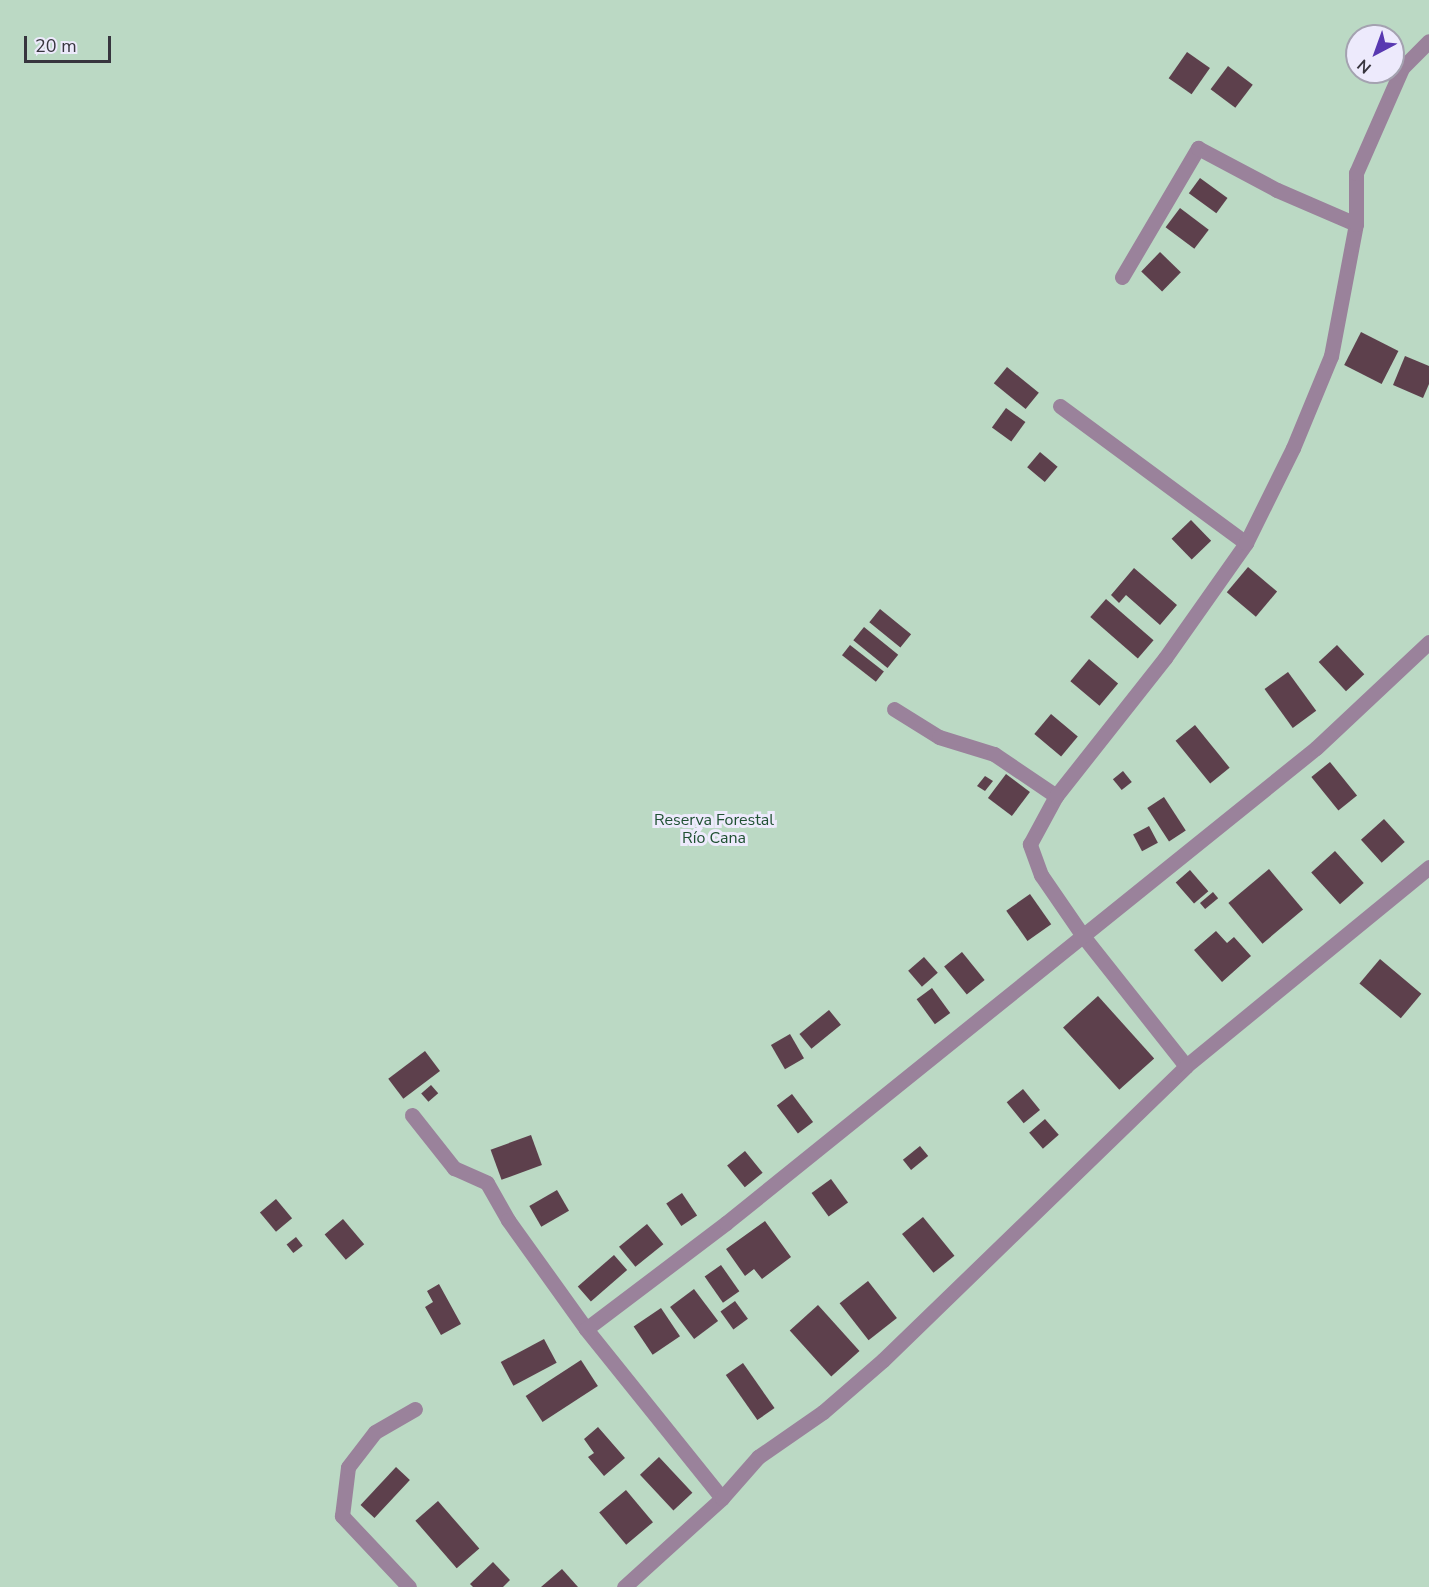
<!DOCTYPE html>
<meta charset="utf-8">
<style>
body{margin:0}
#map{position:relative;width:1429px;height:1587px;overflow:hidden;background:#e0dcf3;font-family:"Nunito Sans",sans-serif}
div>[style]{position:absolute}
.green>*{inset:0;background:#bbd9c4}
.building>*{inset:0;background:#5d404c;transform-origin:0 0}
.minor>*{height:15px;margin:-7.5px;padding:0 7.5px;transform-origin:7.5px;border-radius:7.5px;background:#9a829b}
span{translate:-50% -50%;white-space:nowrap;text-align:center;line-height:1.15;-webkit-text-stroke:6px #edeafc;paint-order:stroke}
.park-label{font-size:16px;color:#1f5032}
.north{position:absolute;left:1345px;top:24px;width:60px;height:60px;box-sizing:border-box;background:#edeafc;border:2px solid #a4a2b0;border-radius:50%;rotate:221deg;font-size:16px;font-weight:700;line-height:24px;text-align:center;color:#37353e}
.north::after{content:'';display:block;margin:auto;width:21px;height:27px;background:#5939b1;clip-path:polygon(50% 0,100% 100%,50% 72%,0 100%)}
.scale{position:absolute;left:24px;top:36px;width:87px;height:27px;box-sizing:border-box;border:3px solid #37353e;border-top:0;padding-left:8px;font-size:18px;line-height:21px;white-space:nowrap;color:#37353e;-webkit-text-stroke:4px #edeafc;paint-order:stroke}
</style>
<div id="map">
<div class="green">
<i style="clip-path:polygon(evenodd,0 0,1429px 0,1429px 1587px,0 1587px,0 0,1357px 36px,1393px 36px,1393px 72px,1357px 72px,1357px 36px)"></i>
</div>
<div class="building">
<i style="left:1187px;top:52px;width:28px;height:32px;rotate:35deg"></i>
<i style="left:1228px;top:66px;width:31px;height:29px;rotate:37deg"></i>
<i style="left:1200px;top:178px;width:34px;height:19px;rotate:36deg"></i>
<i style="left:1180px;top:208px;width:36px;height:24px;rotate:37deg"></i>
<i style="left:1160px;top:252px;width:29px;height:27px;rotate:44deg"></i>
<i style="left:1361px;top:332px;width:42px;height:37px;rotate:27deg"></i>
<i style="clip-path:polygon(1405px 356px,1429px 366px,1429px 384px,1423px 398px,1393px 385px)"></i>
<i style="left:1007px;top:367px;width:41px;height:21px;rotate:39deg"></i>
<i style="left:1006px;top:408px;width:24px;height:24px;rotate:36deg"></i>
<i style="left:1040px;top:452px;width:23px;height:20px;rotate:40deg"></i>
<i style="left:1191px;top:520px;width:29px;height:27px;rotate:46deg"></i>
<i style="left:1248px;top:567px;width:38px;height:33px;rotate:40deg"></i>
<i style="clip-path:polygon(1134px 568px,1177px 605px,1160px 625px,1126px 595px,1119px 603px,1111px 595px)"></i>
<i style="left:1106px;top:599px;width:63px;height:24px;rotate:41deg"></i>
<i style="left:880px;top:609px;width:40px;height:17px;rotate:39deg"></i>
<i style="left:864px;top:627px;width:44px;height:17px;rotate:39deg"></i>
<i style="left:850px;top:645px;width:43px;height:13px;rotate:38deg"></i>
<i style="left:1337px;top:645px;width:40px;height:25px;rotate:47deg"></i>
<i style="left:1089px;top:659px;width:38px;height:29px;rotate:40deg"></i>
<i style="left:1288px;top:672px;width:48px;height:29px;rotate:54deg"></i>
<i style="left:1051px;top:714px;width:35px;height:26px;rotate:40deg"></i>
<i style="left:1195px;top:725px;width:55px;height:25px;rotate:51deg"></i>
<i style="left:1330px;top:762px;width:43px;height:24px;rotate:51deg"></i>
<i style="left:1123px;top:771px;width:14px;height:13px;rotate:51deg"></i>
<i style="left:1006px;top:774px;width:30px;height:30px;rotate:37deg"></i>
<i style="clip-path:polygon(985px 776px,993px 781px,985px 791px,977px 786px)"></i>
<i style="left:1164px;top:797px;width:40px;height:20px;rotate:57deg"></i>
<i style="left:1384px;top:819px;width:31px;height:31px;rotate:48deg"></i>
<i style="left:1149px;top:826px;width:19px;height:18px;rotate:62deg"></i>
<i style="left:1335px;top:851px;width:43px;height:32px;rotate:48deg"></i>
<i style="left:1269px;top:869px;width:53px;height:53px;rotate:50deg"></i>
<i style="left:1190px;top:870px;width:28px;height:19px;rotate:49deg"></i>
<i style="left:1213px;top:892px;width:8px;height:17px;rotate:50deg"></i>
<i style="left:1030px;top:894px;width:37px;height:29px;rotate:55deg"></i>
<i style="clip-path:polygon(1216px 931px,1227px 943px,1234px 937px,1251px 956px,1222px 982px,1194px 950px)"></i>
<i style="left:962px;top:952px;width:36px;height:23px;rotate:51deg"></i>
<i style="left:924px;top:957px;width:21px;height:21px;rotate:49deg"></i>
<i style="left:1380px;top:959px;width:54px;height:32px;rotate:40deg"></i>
<i style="left:932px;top:988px;width:31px;height:19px;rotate:54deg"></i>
<i style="left:1098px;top:996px;width:84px;height:47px;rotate:48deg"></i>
<i style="left:829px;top:1010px;width:19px;height:38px;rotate:51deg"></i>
<i style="left:790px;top:1034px;width:28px;height:22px;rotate:60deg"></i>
<i style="left:425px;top:1051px;width:25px;height:46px;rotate:53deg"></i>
<i style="left:431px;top:1085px;width:11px;height:13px;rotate:49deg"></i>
<i style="left:1023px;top:1089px;width:27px;height:21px;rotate:51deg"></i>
<i style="left:792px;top:1094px;width:35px;height:19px;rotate:53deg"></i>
<i style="left:1045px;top:1119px;width:21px;height:21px;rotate:49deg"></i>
<i style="left:531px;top:1135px;width:32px;height:43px;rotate:70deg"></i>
<i style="left:920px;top:1146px;width:13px;height:22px;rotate:51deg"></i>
<i style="left:745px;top:1151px;width:28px;height:23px;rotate:51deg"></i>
<i style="left:831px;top:1179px;width:29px;height:24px;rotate:54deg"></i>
<i style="left:557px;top:1190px;width:24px;height:32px;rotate:60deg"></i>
<i style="left:682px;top:1193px;width:27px;height:19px;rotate:56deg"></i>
<i style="left:276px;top:1199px;width:25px;height:21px;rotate:50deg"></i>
<i style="left:923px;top:1217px;width:50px;height:27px;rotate:51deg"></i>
<i style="left:343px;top:1219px;width:33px;height:24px;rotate:50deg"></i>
<i style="clip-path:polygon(765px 1221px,791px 1257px,762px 1279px,754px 1269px,745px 1276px,726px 1249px)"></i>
<i style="left:647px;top:1224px;width:26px;height:36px;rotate:51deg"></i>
<i style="left:296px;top:1237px;width:11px;height:12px;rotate:52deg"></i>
<i style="left:614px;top:1255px;width:20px;height:48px;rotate:49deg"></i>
<i style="left:721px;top:1265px;width:32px;height:20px;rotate:55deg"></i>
<i style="left:868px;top:1281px;width:47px;height:36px;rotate:52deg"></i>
<i style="clip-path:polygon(439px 1284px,461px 1324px,441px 1335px,425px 1307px,433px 1302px,427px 1291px)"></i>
<i style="left:694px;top:1289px;width:40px;height:30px;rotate:53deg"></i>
<i style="left:735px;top:1301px;width:22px;height:18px;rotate:54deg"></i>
<i style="left:818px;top:1305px;width:62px;height:38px;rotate:48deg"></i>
<i style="left:661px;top:1308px;width:34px;height:33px;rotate:56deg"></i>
<i style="left:544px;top:1339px;width:27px;height:49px;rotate:62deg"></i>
<i style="left:581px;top:1360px;width:31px;height:66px;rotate:57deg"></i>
<i style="left:743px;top:1363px;width:55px;height:21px;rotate:55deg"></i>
<i style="clip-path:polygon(598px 1427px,625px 1458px,604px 1476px,588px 1457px,594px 1453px,584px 1439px)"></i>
<i style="left:659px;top:1457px;width:49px;height:26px;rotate:47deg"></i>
<i style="left:396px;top:1467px;width:19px;height:52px;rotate:43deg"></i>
<i style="left:626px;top:1490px;width:42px;height:35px;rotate:50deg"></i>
<i style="left:438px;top:1501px;width:63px;height:30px;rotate:49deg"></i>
<i style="clip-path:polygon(493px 1562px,510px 1580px,503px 1587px,473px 1587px,470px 1584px)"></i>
<i style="clip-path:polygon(562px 1569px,578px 1587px,541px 1587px)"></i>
</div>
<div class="minor">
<i style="left:1122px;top:277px;width:150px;rotate:-59.5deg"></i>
<i style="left:1198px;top:148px;width:89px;rotate:28deg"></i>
<i style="left:1277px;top:190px;width:86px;rotate:23.3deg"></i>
<i style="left:1060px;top:406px;width:231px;rotate:36.4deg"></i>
<i style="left:894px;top:709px;width:53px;rotate:31.9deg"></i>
<i style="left:939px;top:737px;width:58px;rotate:17.2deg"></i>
<i style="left:994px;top:754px;width:75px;rotate:34.1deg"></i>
<i style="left:1186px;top:1066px;width:166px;rotate:-128.4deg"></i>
<i style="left:1083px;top:936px;width:74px;rotate:-124.5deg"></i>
<i style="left:1041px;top:875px;width:33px;rotate:-110deg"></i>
<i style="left:1030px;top:844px;width:55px;rotate:-61.6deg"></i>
<i style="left:1056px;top:796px;width:176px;rotate:-51.7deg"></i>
<i style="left:1165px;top:658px;width:141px;rotate:-54.8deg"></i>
<i style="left:1246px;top:543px;width:106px;rotate:-63.7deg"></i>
<i style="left:1293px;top:448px;width:100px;rotate:-67.6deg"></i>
<i style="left:1331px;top:356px;width:134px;rotate:-79.3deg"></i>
<i style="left:1356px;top:224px;width:51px;rotate:-90deg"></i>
<i style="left:1356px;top:173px;width:115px;rotate:-66.3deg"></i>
<i style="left:1402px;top:68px;width:38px;rotate:-45deg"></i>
<i style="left:412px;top:1115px;width:68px;rotate:51.6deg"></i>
<i style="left:454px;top:1168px;width:36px;rotate:24deg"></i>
<i style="left:487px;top:1183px;width:43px;rotate:60.4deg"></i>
<i style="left:508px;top:1220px;width:134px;rotate:54.4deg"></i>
<i style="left:586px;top:1329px;width:217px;rotate:51.2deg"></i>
<i style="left:586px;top:1329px;width:176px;rotate:-37.1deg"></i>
<i style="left:726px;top:1223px;width:757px;rotate:-38.84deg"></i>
<i style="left:1316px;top:748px;width:155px;rotate:-43.2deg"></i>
<i style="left:409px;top:1587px;width:98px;rotate:-133.3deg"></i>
<i style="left:342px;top:1516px;width:49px;rotate:-83deg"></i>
<i style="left:348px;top:1467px;width:44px;rotate:-52.4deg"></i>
<i style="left:375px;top:1432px;width:46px;rotate:-29.9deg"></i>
<i style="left:624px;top:1587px;width:132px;rotate:-42.2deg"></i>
<i style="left:722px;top:1498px;width:55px;rotate:-48.7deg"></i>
<i style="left:758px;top:1457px;width:79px;rotate:-34.7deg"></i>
<i style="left:823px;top:1412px;width:79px;rotate:-40.9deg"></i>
<i style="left:883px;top:1360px;width:422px;rotate:-44.1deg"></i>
<i style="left:1186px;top:1066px;width:314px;rotate:-39.3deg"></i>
</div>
<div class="park-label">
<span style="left:714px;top:829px">Reserva Forestal<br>Río Cana</span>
</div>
<div class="north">N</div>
<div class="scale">20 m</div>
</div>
